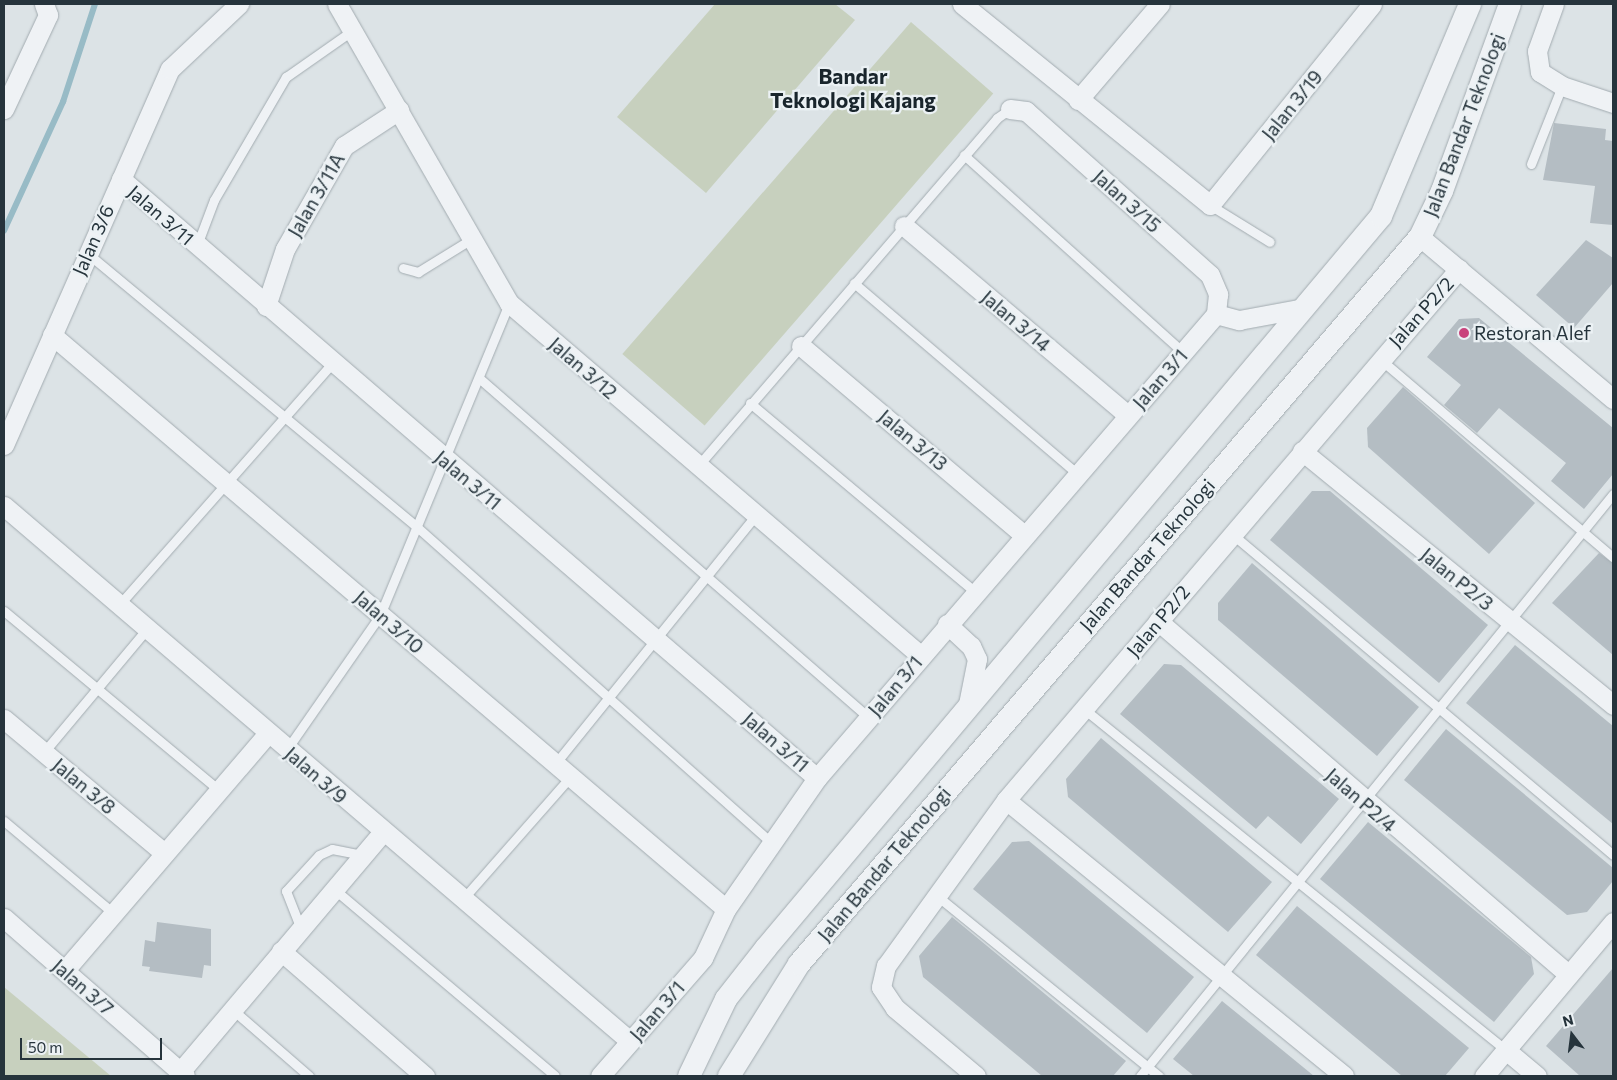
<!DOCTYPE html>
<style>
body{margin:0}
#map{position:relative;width:1617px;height:1080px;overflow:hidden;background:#dce3e6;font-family:Commissioner,sans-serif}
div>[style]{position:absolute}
.green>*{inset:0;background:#c7d0be;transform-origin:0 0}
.stream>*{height:5.5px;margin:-2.75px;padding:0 2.75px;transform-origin:2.75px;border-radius:2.75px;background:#98bbc6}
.building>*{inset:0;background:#b4bdc3}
.roads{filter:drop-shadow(0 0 1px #a2abb0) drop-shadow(0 0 1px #a2abb0)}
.service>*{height:9px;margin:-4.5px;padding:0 4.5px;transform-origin:4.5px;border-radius:4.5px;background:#eff2f5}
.minor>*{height:19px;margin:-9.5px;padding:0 9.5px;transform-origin:9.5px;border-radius:9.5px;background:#eff2f5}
.tertiary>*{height:22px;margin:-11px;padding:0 11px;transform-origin:11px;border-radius:11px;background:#eff2f5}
.dots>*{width:14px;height:14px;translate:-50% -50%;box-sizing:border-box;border:2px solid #ebf1f4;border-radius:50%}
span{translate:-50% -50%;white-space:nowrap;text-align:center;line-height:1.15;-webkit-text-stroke:4.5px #ebf1f4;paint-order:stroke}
.street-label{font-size:19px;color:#26343c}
.poi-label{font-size:19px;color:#26343c}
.left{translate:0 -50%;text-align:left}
.quarter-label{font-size:21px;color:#19252c;font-weight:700}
.frame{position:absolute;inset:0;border:5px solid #26343c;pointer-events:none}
.north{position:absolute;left:1547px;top:1010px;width:50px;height:50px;-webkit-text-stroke:4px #ebf1f4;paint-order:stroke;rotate:345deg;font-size:14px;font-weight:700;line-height:20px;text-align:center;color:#26343c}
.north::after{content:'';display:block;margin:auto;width:18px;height:22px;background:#26343c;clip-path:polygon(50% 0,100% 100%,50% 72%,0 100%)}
.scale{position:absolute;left:20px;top:1038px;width:142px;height:22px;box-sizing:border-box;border:2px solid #26343c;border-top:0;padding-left:6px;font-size:15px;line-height:18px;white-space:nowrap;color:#26343c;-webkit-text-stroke:4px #ebf1f4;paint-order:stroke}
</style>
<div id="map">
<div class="green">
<i style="clip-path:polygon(715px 4px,835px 4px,855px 20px,706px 193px,617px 117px)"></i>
<i style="left:911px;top:22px;width:109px;height:440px;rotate:41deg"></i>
<i style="clip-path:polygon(4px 987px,111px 1076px,4px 1076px)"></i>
</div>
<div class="stream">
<i style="left:4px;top:231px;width:142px;rotate:-65.4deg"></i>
<i style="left:63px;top:102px;width:103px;rotate:-71.9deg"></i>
</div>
<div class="building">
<i style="clip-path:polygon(1554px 123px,1606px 129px,1605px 140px,1613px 141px,1613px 225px,1590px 223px,1595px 186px,1543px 180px)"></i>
<i style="clip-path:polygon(1586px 240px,1613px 258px,1613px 283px,1574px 328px,1536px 295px)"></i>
<i style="clip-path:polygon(1479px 318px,1613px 428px,1613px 474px,1584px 509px,1551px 481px,1566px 463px,1499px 408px,1477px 433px,1444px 405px,1461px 385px,1427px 357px,1459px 319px)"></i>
<i style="clip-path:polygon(1403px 387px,1535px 503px,1489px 554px,1368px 447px,1367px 428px)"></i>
<i style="clip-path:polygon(1312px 491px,1330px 491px,1488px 625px,1439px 683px,1270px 540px)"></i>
<i style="clip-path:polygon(1599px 553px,1613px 563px,1613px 655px,1552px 603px)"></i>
<i style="clip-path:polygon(1252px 563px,1419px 707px,1377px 756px,1218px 620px,1218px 603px)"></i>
<i style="clip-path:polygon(1515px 645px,1613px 726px,1613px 824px,1466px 703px)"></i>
<i style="clip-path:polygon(1164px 664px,1181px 665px,1339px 799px,1301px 844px,1268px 816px,1256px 829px,1120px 714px)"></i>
<i style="clip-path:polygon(1446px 729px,1613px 868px,1613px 881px,1587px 912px,1567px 915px,1404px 780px)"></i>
<i style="clip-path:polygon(1101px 738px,1272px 882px,1228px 932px,1068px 797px,1066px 779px)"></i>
<i style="clip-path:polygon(1368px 822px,1531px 957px,1534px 974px,1494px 1022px,1320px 879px)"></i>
<i style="clip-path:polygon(1029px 841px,1194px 977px,1147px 1033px,973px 889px,1012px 842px)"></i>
<i style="clip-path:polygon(1297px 906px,1469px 1048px,1445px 1076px,1402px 1076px,1256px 955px)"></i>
<i style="clip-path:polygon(952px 917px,1126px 1061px,1113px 1076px,1042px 1076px,923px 977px,919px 956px)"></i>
<i style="clip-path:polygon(157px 922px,211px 929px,211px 966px,204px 965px,202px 978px,149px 971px,150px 967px,142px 966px,145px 940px,155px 942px)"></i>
<i style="clip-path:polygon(1613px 968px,1613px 1076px,1580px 1076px,1546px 1046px)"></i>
<i style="clip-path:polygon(1222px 1001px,1243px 1018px,1314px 1076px,1194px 1076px,1173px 1059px)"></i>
</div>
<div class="roads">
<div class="service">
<i style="left:964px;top:155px;width:295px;rotate:42deg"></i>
<i style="left:1531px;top:164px;width:84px;rotate:-68.3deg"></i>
<i style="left:1210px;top:205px;width:70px;rotate:31.7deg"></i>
<i style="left:197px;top:245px;width:48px;rotate:-69.3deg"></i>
<i style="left:214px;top:200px;width:143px;rotate:-59.7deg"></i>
<i style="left:286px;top:77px;width:82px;rotate:-35deg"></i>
<i style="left:87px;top:253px;width:429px;rotate:39.7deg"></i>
<i style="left:417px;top:527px;width:472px;rotate:41.7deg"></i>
<i style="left:403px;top:268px;width:16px;rotate:15deg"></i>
<i style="left:418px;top:272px;width:65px;rotate:-31.7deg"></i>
<i style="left:854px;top:283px;width:294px;rotate:40.5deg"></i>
<i style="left:1380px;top:359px;width:306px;rotate:40.4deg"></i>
<i style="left:479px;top:378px;width:516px;rotate:41.07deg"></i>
<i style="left:750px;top:403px;width:294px;rotate:40deg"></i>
<i style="left:697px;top:467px;width:460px;rotate:-49.3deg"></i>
<i style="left:997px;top:118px;width:16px;rotate:-35deg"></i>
<i style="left:1232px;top:534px;width:498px;rotate:40.1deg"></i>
<i style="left:119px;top:605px;width:322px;rotate:-48.6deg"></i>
<i style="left:4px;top:611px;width:280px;rotate:39.8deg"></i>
<i style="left:1084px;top:709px;width:544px;rotate:38.96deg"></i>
<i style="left:287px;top:749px;width:163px;rotate:-55.2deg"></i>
<i style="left:380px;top:615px;width:338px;rotate:-67.5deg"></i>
<i style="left:44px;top:752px;width:160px;rotate:-50.1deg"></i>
<i style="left:555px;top:764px;width:319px;rotate:-51.1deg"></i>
<i style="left:4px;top:821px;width:141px;rotate:40.1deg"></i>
<i style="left:334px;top:889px;width:289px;rotate:40.2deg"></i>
<i style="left:936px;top:895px;width:287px;rotate:39.1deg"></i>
<i style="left:462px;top:900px;width:164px;rotate:-48.7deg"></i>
<i style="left:301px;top:929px;width:41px;rotate:-111.5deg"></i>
<i style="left:286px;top:891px;width:49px;rotate:-47.5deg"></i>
<i style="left:319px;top:855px;width:14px;rotate:-25deg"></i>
<i style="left:332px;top:849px;width:33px;rotate:11deg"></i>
<i style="left:233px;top:1010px;width:101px;rotate:41deg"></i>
<i style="left:1140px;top:1076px;width:750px;rotate:-50.9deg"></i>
</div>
<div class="minor">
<i style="left:337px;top:4px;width:345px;rotate:60.1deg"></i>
<i style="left:509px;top:303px;width:541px;rotate:40.58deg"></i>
<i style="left:962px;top:4px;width:319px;rotate:39deg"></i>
<i style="left:1210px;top:205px;width:258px;rotate:-51.1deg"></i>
<i style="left:1554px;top:4px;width:50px;rotate:109.9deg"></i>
<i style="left:1537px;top:51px;width:21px;rotate:82deg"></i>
<i style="left:1540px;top:72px;width:26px;rotate:32deg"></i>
<i style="left:1562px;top:86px;width:54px;rotate:18.4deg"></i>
<i style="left:1078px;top:100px;width:126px;rotate:-49.5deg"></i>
<i style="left:4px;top:109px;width:104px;rotate:-64.9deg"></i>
<i style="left:48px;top:15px;width:12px;rotate:-110deg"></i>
<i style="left:1010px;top:109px;width:16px;rotate:7deg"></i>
<i style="left:1026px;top:111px;width:246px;rotate:41.7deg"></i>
<i style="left:1210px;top:275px;width:21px;rotate:67deg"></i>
<i style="left:1218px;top:294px;width:20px;rotate:96deg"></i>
<i style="left:121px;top:179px;width:918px;rotate:40.72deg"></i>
<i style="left:904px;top:226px;width:293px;rotate:40.2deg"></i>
<i style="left:1420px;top:237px;width:252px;rotate:40deg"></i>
<i style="left:266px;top:306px;width:60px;rotate:-71.6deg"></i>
<i style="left:285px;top:249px;width:119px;rotate:-60.2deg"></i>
<i style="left:344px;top:146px;width:66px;rotate:-33.2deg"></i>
<i style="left:1216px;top:314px;width:24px;rotate:15deg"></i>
<i style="left:1239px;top:320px;width:66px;rotate:-10.5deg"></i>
<i style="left:52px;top:335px;width:885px;rotate:40.42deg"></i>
<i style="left:801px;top:346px;width:292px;rotate:40.3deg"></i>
<i style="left:4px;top:445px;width:411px;rotate:-66.2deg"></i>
<i style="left:170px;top:69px;width:95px;rotate:-43.3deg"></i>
<i style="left:1302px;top:451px;width:402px;rotate:39.2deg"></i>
<i style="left:4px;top:506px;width:823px;rotate:40.52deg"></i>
<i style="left:1158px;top:621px;width:541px;rotate:40.73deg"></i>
<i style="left:947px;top:624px;width:33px;rotate:43deg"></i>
<i style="left:971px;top:646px;width:14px;rotate:65deg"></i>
<i style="left:977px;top:659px;width:51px;rotate:101.3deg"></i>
<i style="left:4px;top:719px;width:209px;rotate:39.9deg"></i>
<i style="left:1006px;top:800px;width:436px;rotate:39.2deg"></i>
<i style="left:4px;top:918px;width:240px;rotate:41.1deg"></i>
<i style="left:281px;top:951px;width:191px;rotate:41deg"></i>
<i style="left:65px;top:970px;width:312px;rotate:-49.4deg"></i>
<i style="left:1507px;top:1051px;width:39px;rotate:40deg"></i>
<i style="left:180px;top:1072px;width:314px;rotate:-49.8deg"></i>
<i style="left:600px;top:1076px;width:157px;rotate:-48.9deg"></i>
<i style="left:703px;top:958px;width:54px;rotate:-64.9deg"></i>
<i style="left:726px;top:909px;width:160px;rotate:-55.2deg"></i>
<i style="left:817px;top:778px;width:612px;rotate:-49.31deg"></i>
<i style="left:976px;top:1076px;width:106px;rotate:-140deg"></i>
<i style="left:895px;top:1008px;width:25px;rotate:-124deg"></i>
<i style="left:881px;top:987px;width:22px;rotate:-77deg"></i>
<i style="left:886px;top:966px;width:205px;rotate:-54.1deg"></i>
<i style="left:1006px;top:800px;width:698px;rotate:-49.53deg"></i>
<i style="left:1484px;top:1076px;width:201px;rotate:-50deg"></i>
</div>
<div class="tertiary">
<i style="left:689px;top:1076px;width:85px;rotate:-64.3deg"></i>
<i style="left:726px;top:999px;width:65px;rotate:-51.9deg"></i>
<i style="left:766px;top:948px;width:956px;rotate:-49.96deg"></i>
<i style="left:1381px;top:216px;width:230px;rotate:-67.2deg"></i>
<i style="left:729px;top:1076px;width:132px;rotate:-58deg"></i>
<i style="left:799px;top:964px;width:956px;rotate:-49.5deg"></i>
<i style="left:1420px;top:237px;width:51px;rotate:-64.4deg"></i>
<i style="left:1442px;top:191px;width:199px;rotate:-70deg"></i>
</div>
</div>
<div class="dots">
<i style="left:1464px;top:333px;background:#c9437c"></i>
</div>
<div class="street-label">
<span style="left:1292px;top:105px;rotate:-51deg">Jalan 3/19</span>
<span style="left:1464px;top:125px;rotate:-69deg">Jalan Bandar Teknologi</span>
<span style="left:316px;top:195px;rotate:-60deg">Jalan 3/11A</span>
<span style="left:1127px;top:201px;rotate:42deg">Jalan 3/15</span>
<span style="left:161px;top:215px;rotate:41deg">Jalan 3/11</span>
<span style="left:93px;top:240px;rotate:-66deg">Jalan 3/6</span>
<span style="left:1421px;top:312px;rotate:-48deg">Jalan P2/2</span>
<span style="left:1016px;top:321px;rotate:40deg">Jalan 3/14</span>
<span style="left:583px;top:368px;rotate:41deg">Jalan 3/12</span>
<span style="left:1160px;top:379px;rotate:-49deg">Jalan 3/1</span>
<span style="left:913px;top:440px;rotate:40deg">Jalan 3/13</span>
<span style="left:468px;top:480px;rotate:40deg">Jalan 3/11</span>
<span style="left:1147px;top:555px;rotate:-49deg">Jalan Bandar Teknologi</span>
<span style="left:1457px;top:579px;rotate:39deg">Jalan P2/3</span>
<span style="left:1158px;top:621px;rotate:-50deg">Jalan P2/2</span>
<span style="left:389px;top:622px;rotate:41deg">Jalan 3/10</span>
<span style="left:895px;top:686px;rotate:-50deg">Jalan 3/1</span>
<span style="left:776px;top:742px;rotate:41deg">Jalan 3/11</span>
<span style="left:316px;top:775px;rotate:41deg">Jalan 3/9</span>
<span style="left:84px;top:786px;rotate:40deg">Jalan 3/8</span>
<span style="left:1361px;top:800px;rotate:41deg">Jalan P2/4</span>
<span style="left:884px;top:864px;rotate:-50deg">Jalan Bandar Teknologi</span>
<span style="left:83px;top:987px;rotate:41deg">Jalan 3/7</span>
<span style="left:657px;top:1011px;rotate:-49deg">Jalan 3/1</span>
</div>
<div class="poi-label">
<span class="left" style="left:1474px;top:333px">Restoran Alef</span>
</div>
<div class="quarter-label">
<span style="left:853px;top:88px">Bandar<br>Teknologi Kajang</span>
</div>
<div class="frame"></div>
<div class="north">N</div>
<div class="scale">50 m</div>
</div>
